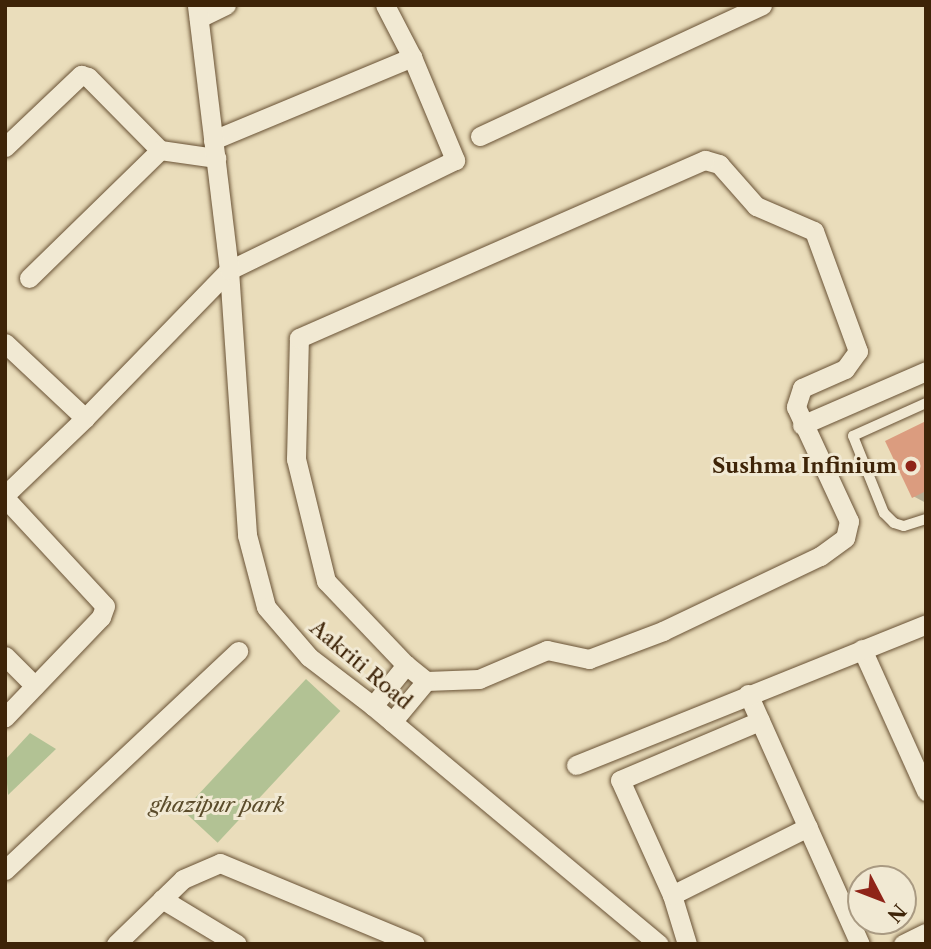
<!DOCTYPE html>
<style>
body{margin:0}
#map{position:relative;width:931px;height:949px;overflow:hidden;background:#eaddbb;font-family:"Libre Caslon Text",serif}
div>[style]{position:absolute}
.green>*{inset:0;background:#b2c294;transform-origin:0 0}
.shadow>*{inset:0;background:#0003}
.building>*{inset:0;background:#db9c7f}
.roads{filter:drop-shadow(0 0 2px #695235) drop-shadow(0 0 2px #695235)}
.lane>*{height:10px;margin:-5px;padding:0 5px;transform-origin:5px;border-radius:5px;background:#f1e9d3}
.street>*{height:19px;margin:-9.5px;padding:0 9.5px;transform-origin:9.5px;border-radius:9.5px;background:#f1e9d3}
.dots>*{width:19px;height:19px;translate:-50% -50%;box-sizing:border-box;border:4px solid #f1e9d3;border-radius:50%}
span{translate:-50% -50%;white-space:nowrap;text-align:center;line-height:1.15;-webkit-text-stroke:6px #f1e9d3;paint-order:stroke}
.poi-label{font-size:21px;color:#3e2408;font-weight:700}
.right{translate:-100% -50%;text-align:right}
.street-label{font-size:21px;color:#3e2408}
.park-label{font-size:21px;color:#5b4c2b;font-style:italic}
.frame{position:absolute;inset:0;border:7px solid #3e2408;pointer-events:none}
.north{position:absolute;left:847px;top:865px;width:70px;height:70px;box-sizing:border-box;background:#f1e9d3;border:2px solid #a99a82;border-radius:50%;rotate:132deg;font-size:19px;font-weight:700;line-height:28px;text-align:center;color:#3e2408}
.north::after{content:'';display:block;margin:auto;width:24px;height:32px;background:#8f2418;clip-path:polygon(50% 0,100% 100%,50% 72%,0 100%)}
</style>
<div id="map">
<div class="green">
<i style="left:306px;top:679px;width:47px;height:180px;rotate:43deg"></i>
<i style="clip-path:polygon(30px 733px,56px 749px,8px 795px,5px 760px)"></i>
</div>
<div class="shadow">
<i style="clip-path:polygon(926px 423px,926px 503px,913px 496px)"></i>
</div>
<div class="building">
<i style="clip-path:polygon(926px 421px,926px 491px,912px 498px,885px 441px)"></i>
</div>
<div class="roads">
<div class="lane">
<i style="left:926px;top:403px;width:80px;rotate:155.7deg"></i>
<i style="left:853px;top:436px;width:83px;rotate:68.1deg"></i>
<i style="left:884px;top:513px;width:14px;rotate:45deg"></i>
<i style="left:894px;top:523px;width:10px;rotate:17deg"></i>
<i style="left:904px;top:526px;width:23px;rotate:-18deg"></i>
</div>
<div class="street">
<i style="left:385px;top:5px;width:59px;rotate:62.6deg"></i>
<i style="left:412px;top:57px;width:112px;rotate:67.3deg"></i>
<i style="left:455px;top:160px;width:251px;rotate:154deg"></i>
<i style="left:229px;top:270px;width:266px;rotate:86.1deg"></i>
<i style="left:247px;top:535px;width:74px;rotate:75.2deg"></i>
<i style="left:266px;top:607px;width:66px;rotate:49.3deg"></i>
<i style="left:309px;top:657px;width:81px;rotate:37.4deg"></i>
<i style="left:373px;top:706px;width:372px;rotate:39.8deg"></i>
<i style="left:199px;top:18px;width:30px;rotate:-26deg"></i>
<i style="left:480px;top:136px;width:311px;rotate:-24.9deg"></i>
<i style="left:213px;top:140px;width:216px;rotate:-22.6deg"></i>
<i style="left:5px;top:147px;width:105px;rotate:-43.5deg"></i>
<i style="left:81px;top:75px;width:7px;rotate:16deg"></i>
<i style="left:88px;top:77px;width:103px;rotate:45.4deg"></i>
<i style="left:160px;top:150px;width:57px;rotate:8.1deg"></i>
<i style="left:705px;top:160px;width:15px;rotate:16deg"></i>
<i style="left:719px;top:164px;width:56px;rotate:48.6deg"></i>
<i style="left:756px;top:206px;width:63px;rotate:23.3deg"></i>
<i style="left:814px;top:231px;width:128px;rotate:69.9deg"></i>
<i style="left:858px;top:351px;width:22px;rotate:126deg"></i>
<i style="left:845px;top:369px;width:47px;rotate:156.2deg"></i>
<i style="left:802px;top:388px;width:20px;rotate:108deg"></i>
<i style="left:796px;top:407px;width:126px;rotate:65.1deg"></i>
<i style="left:849px;top:521px;width:17px;rotate:103deg"></i>
<i style="left:845px;top:538px;width:31px;rotate:144deg"></i>
<i style="left:820px;top:556px;width:174px;rotate:154.5deg"></i>
<i style="left:663px;top:631px;width:79px;rotate:159.3deg"></i>
<i style="left:589px;top:659px;width:43px;rotate:-167.9deg"></i>
<i style="left:547px;top:650px;width:74px;rotate:156.9deg"></i>
<i style="left:479px;top:679px;width:53px;rotate:177.8deg"></i>
<i style="left:426px;top:681px;width:26px;rotate:-141deg"></i>
<i style="left:406px;top:665px;width:116px;rotate:-133.6deg"></i>
<i style="left:326px;top:581px;width:126px;rotate:-103.8deg"></i>
<i style="left:296px;top:459px;width:121px;rotate:-88.6deg"></i>
<i style="left:299px;top:338px;width:443px;rotate:-23.7deg"></i>
<i style="left:29px;top:278px;width:183px;rotate:-44.3deg"></i>
<i style="left:5px;top:343px;width:110px;rotate:43.2deg"></i>
<i style="left:85px;top:418px;width:206px;rotate:-45.8deg"></i>
<i style="left:229px;top:270px;width:267px;rotate:-96.9deg"></i>
<i style="left:802px;top:425px;width:135px;rotate:-23.5deg"></i>
<i style="left:5px;top:495px;width:111px;rotate:-43.9deg"></i>
<i style="left:5px;top:498px;width:147px;rotate:47.2deg"></i>
<i style="left:105px;top:606px;width:12px;rotate:110deg"></i>
<i style="left:101px;top:617px;width:139px;rotate:133.8deg"></i>
<i style="left:862px;top:649px;width:156px;rotate:65.7deg"></i>
<i style="left:5px;top:656px;width:42px;rotate:45deg"></i>
<i style="left:748px;top:694px;width:274px;rotate:65.9deg"></i>
<i style="left:373px;top:706px;width:53px;rotate:-51.2deg"></i>
<i style="left:392px;top:722px;width:53px;rotate:-50.3deg"></i>
<i style="left:576px;top:765px;width:377px;rotate:-21.9deg"></i>
<i style="left:5px;top:870px;width:320px;rotate:-43.2deg"></i>
<i style="left:672px;top:895px;width:152px;rotate:-26.6deg"></i>
<i style="left:162px;top:899px;width:87px;rotate:31deg"></i>
<i style="left:116px;top:944px;width:93px;rotate:-44.1deg"></i>
<i style="left:183px;top:879px;width:40px;rotate:-23.4deg"></i>
<i style="left:220px;top:863px;width:211px;rotate:22.6deg"></i>
<i style="left:687px;top:944px;width:51px;rotate:-107deg"></i>
<i style="left:672px;top:895px;width:126px;rotate:-114.3deg"></i>
<i style="left:620px;top:780px;width:152px;rotate:-22.9deg"></i>
<i style="left:903px;top:944px;width:25px;rotate:-26deg"></i>
</div>
</div>
<div class="dots">
<i style="left:911px;top:466px;background:#8f2418"></i>
</div>
<div class="poi-label">
<span class="right" style="left:897px;top:466px">Sushma Infinium</span>
</div>
<div class="street-label">
<span style="left:361px;top:665px;rotate:40deg">Aakriti Road</span>
</div>
<div class="park-label">
<span style="left:217px;top:805px">ghazipur park</span>
</div>
<div class="frame"></div>
<div class="north">N</div>
</div>
